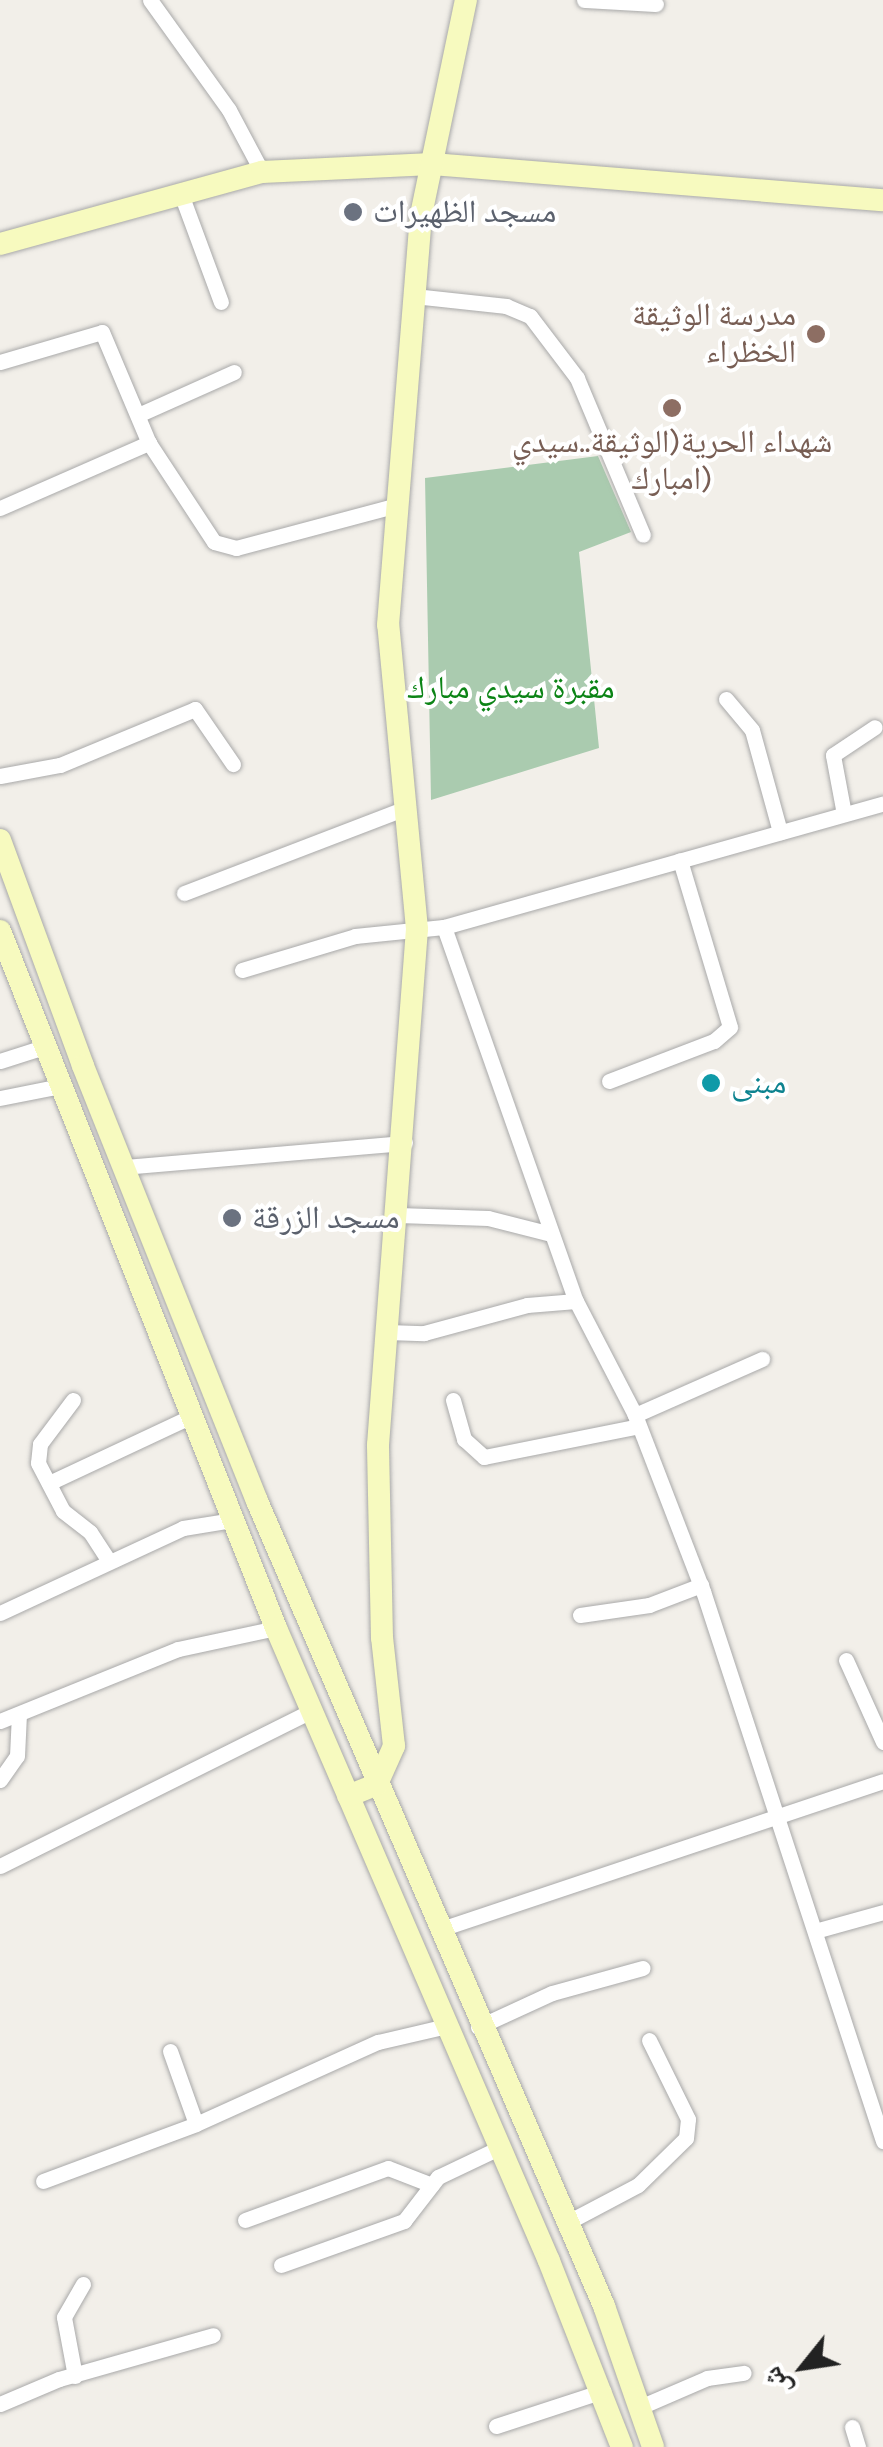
<!DOCTYPE html>
<meta charset="utf-8">
<style>
body{margin:0}
#map{position:relative;width:883px;height:2447px;overflow:hidden;background:#f2efe9;font-family:Karla,"Noto Naskh Arabic",sans-serif}
div>[style]{position:absolute}
.cemetery>*{inset:0;background:#aacbaf}
.roads{filter:drop-shadow(0 0 2px #a9a9a9) drop-shadow(0 0 2px #a9a9a9)}
.street>*{height:15px;margin:-7.5px;padding:0 7.5px;transform-origin:7.5px;border-radius:7.5px;background:#fff}
.secondary>*{height:22px;margin:-11px;padding:0 11px;transform-origin:11px;border-radius:11px;background:#f7fabf}
.dots>*{width:28px;height:28px;translate:-50% -50%;box-sizing:border-box;border:5px solid #fff;border-radius:50%}
span{translate:-50% -50%;white-space:nowrap;text-align:center;line-height:1.15;-webkit-text-stroke:8px #fff;paint-order:stroke}
.worship-label{font-size:32px;color:#5b616d}
.left{translate:0 -50%;text-align:left}
.education-label{font-size:32px;color:#785e54}
.right{translate:-100% -50%;text-align:right}
.park-label{font-size:32px;color:#0c8416}
.culture-label{font-size:32px;color:#0d838f}
.north{position:absolute;left:753px;top:2317px;width:100px;height:100px;-webkit-text-stroke:8px #fff;paint-order:stroke;rotate:240deg;font-size:28px;font-weight:700;line-height:40px;text-align:center;color:#222}
.north::after{content:'';display:block;margin:auto;width:35px;height:45px;background:#222;clip-path:polygon(50% 0,100% 100%,50% 72%,0 100%)}
</style>
<div id="map">
<div class="cemetery">
<i style="clip-path:polygon(598px 456px,631px 532px,579px 552px,599px 748px,431px 800px,425px 478px)"></i>
</div>
<div class="roads">
<div class="street">
<i style="left:150px;top:0;width:135px;rotate:54.3deg"></i>
<i style="left:229px;top:110px;width:70px;rotate:62deg"></i>
<i style="left:584px;top:0;width:72px;rotate:3.2deg"></i>
<i style="left:181px;top:194px;width:115px;rotate:69.7deg"></i>
<i style="left:414px;top:296px;width:93px;rotate:6.2deg"></i>
<i style="left:506px;top:306px;width:26px;rotate:23deg"></i>
<i style="left:530px;top:316px;width:78px;rotate:52.8deg"></i>
<i style="left:577px;top:378px;width:170px;rotate:67.2deg"></i>
<i style="left:0;top:362px;width:106px;rotate:-16.4deg"></i>
<i style="left:102px;top:332px;width:121px;rotate:67.1deg"></i>
<i style="left:149px;top:443px;width:118px;rotate:56.7deg"></i>
<i style="left:214px;top:542px;width:23px;rotate:15deg"></i>
<i style="left:236px;top:548px;width:168px;rotate:-14.9deg"></i>
<i style="left:138px;top:415px;width:105px;rotate:-24.1deg"></i>
<i style="left:0;top:508px;width:163px;rotate:-23.6deg"></i>
<i style="left:726px;top:699px;width:40px;rotate:50deg"></i>
<i style="left:752px;top:730px;width:106px;rotate:74.6deg"></i>
<i style="left:0;top:776px;width:61px;rotate:-10.4deg"></i>
<i style="left:60px;top:765px;width:146px;rotate:-22.5deg"></i>
<i style="left:195px;top:709px;width:67px;rotate:55.4deg"></i>
<i style="left:844px;top:814px;width:60px;rotate:-100.6deg"></i>
<i style="left:833px;top:755px;width:50px;rotate:-33.7deg"></i>
<i style="left:184px;top:893px;width:237px;rotate:-21deg"></i>
<i style="left:444px;top:927px;width:397px;rotate:70.6deg"></i>
<i style="left:576px;top:1301px;width:128px;rotate:62.6deg"></i>
<i style="left:635px;top:1415px;width:189px;rotate:68.9deg"></i>
<i style="left:703px;top:1591px;width:579px;rotate:71.88deg"></i>
<i style="left:242px;top:970px;width:118px;rotate:-16.7deg"></i>
<i style="left:355px;top:936px;width:89px;rotate:-5.8deg"></i>
<i style="left:444px;top:927px;width:456px;rotate:-15.7deg"></i>
<i style="left:0;top:1061px;width:46px;rotate:-17.7deg"></i>
<i style="left:609px;top:1081px;width:112px;rotate:-20.9deg"></i>
<i style="left:714px;top:1041px;width:21px;rotate:-41deg"></i>
<i style="left:730px;top:1027px;width:174px;rotate:-106.7deg"></i>
<i style="left:0;top:1098px;width:61px;rotate:-11.3deg"></i>
<i style="left:124px;top:1167px;width:282px;rotate:-4.9deg"></i>
<i style="left:398px;top:1215px;width:90px;rotate:1.9deg"></i>
<i style="left:488px;top:1218px;width:65px;rotate:14.3deg"></i>
<i style="left:387px;top:1332px;width:37px;rotate:2deg"></i>
<i style="left:424px;top:1333px;width:107px;rotate:-15.2deg"></i>
<i style="left:527px;top:1305px;width:49px;rotate:-4.7deg"></i>
<i style="left:73px;top:1400px;width:55px;rotate:126.9deg"></i>
<i style="left:40px;top:1444px;width:19px;rotate:96deg"></i>
<i style="left:38px;top:1463px;width:54px;rotate:62.5deg"></i>
<i style="left:63px;top:1511px;width:34px;rotate:38deg"></i>
<i style="left:90px;top:1532px;width:33px;rotate:57deg"></i>
<i style="left:453px;top:1400px;width:41px;rotate:74.2deg"></i>
<i style="left:464px;top:1439px;width:27px;rotate:42deg"></i>
<i style="left:484px;top:1457px;width:158px;rotate:-11.3deg"></i>
<i style="left:635px;top:1415px;width:139px;rotate:-23.8deg"></i>
<i style="left:49px;top:1483px;width:156px;rotate:-25.1deg"></i>
<i style="left:0;top:1613px;width:202px;rotate:-24.9deg"></i>
<i style="left:183px;top:1528px;width:51px;rotate:-9.1deg"></i>
<i style="left:580px;top:1615px;width:70px;rotate:-8.2deg"></i>
<i style="left:649px;top:1605px;width:56px;rotate:-21deg"></i>
<i style="left:846px;top:1660px;width:90px;rotate:65.7deg"></i>
<i style="left:0;top:1721px;width:192px;rotate:-22deg"></i>
<i style="left:178px;top:1649px;width:100px;rotate:-12.1deg"></i>
<i style="left:0;top:1780px;width:29px;rotate:-55deg"></i>
<i style="left:17px;top:1756px;width:42px;rotate:-87.3deg"></i>
<i style="left:0;top:1866px;width:347px;rotate:-26.5deg"></i>
<i style="left:438px;top:1930px;width:469px;rotate:-18.5deg"></i>
<i style="left:815px;top:1931px;width:71px;rotate:-15.6deg"></i>
<i style="left:478px;top:2027px;width:81px;rotate:-24.7deg"></i>
<i style="left:552px;top:1993px;width:94px;rotate:-15.4deg"></i>
<i style="left:170px;top:2051px;width:77px;rotate:70.4deg"></i>
<i style="left:43px;top:2181px;width:163px;rotate:-20.4deg"></i>
<i style="left:196px;top:2124px;width:200px;rotate:-24.3deg"></i>
<i style="left:378px;top:2042px;width:71px;rotate:-13.1deg"></i>
<i style="left:245px;top:2220px;width:152px;rotate:-20deg"></i>
<i style="left:388px;top:2168px;width:47px;rotate:21.1deg"></i>
<i style="left:568px;top:2222px;width:79px;rotate:-27.9deg"></i>
<i style="left:638px;top:2185px;width:67px;rotate:-44.4deg"></i>
<i style="left:686px;top:2138px;width:19px;rotate:-84deg"></i>
<i style="left:688px;top:2119px;width:88px;rotate:-116.3deg"></i>
<i style="left:281px;top:2265px;width:131px;rotate:-19.7deg"></i>
<i style="left:404px;top:2221px;width:56px;rotate:-52.3deg"></i>
<i style="left:438px;top:2177px;width:68px;rotate:-25.4deg"></i>
<i style="left:75px;top:2376px;width:60px;rotate:-100.6deg"></i>
<i style="left:64px;top:2317px;width:38px;rotate:-60deg"></i>
<i style="left:0;top:2404px;width:64px;rotate:-23deg"></i>
<i style="left:59px;top:2379px;width:160px;rotate:-15.9deg"></i>
<i style="left:640px;top:2407px;width:73px;rotate:-23.4deg"></i>
<i style="left:707px;top:2378px;width:37px;rotate:-8deg"></i>
<i style="left:496px;top:2426px;width:113px;rotate:-18.1deg"></i>
<i style="left:852px;top:2427px;width:21px;rotate:73deg"></i>
</div>
<div class="secondary">
<i style="left:0;top:244px;width:272px;rotate:-15.4deg"></i>
<i style="left:262px;top:172px;width:170px;rotate:-2.7deg"></i>
<i style="left:432px;top:164px;width:452px;rotate:4.6deg"></i>
<i style="left:0;top:840px;width:241px;rotate:69.8deg"></i>
<i style="left:83px;top:1066px;width:469px;rotate:68.2deg"></i>
<i style="left:257px;top:1501px;width:877px;rotate:66.68deg"></i>
<i style="left:604px;top:2306px;width:149px;rotate:70.8deg"></i>
<i style="left:0;top:931px;width:750px;rotate:68.4deg"></i>
<i style="left:276px;top:1628px;width:689px;rotate:66.67deg"></i>
<i style="left:549px;top:2261px;width:200px;rotate:68.6deg"></i>
<i style="left:348px;top:1796px;width:31px;rotate:-22deg"></i>
<i style="left:377px;top:1784px;width:42px;rotate:-65.9deg"></i>
<i style="left:394px;top:1746px;width:109px;rotate:-96.3deg"></i>
<i style="left:382px;top:1638px;width:193px;rotate:-91.2deg"></i>
<i style="left:378px;top:1445px;width:517px;rotate:-85.68deg"></i>
<i style="left:417px;top:929px;width:305px;rotate:-95.4deg"></i>
<i style="left:388px;top:625px;width:411px;rotate:-85.4deg"></i>
<i style="left:421px;top:215px;width:220px;rotate:-78.2deg"></i>
</div>
</div>
<div class="dots">
<i style="left:353px;top:212px;background:#6b7280"></i>
<i style="left:816px;top:334px;background:#8d6e63"></i>
<i style="left:672px;top:408px;background:#8d6e63"></i>
<i style="left:711px;top:1083px;background:#0f9aa8"></i>
<i style="left:232px;top:1218px;background:#6b7280"></i>
</div>
<div class="worship-label">
<span class="left" style="left:373px;top:212px">مسجد الظهيرات</span>
<span class="left" style="left:252px;top:1218px">مسجد الزرقة</span>
</div>
<div class="education-label">
<span class="right" style="left:796px;top:334px">مدرسة الوثيقة<br>الخظراء</span>
<span style="left:672px;top:461px">شهداء الحرية(الوثيقة..سيدي<br>امبارك)</span>
</div>
<div class="park-label">
<span style="left:511px;top:688px">مقبرة سيدي مبارك</span>
</div>
<div class="culture-label">
<span class="left" style="left:731px;top:1083px">مبنى</span>
</div>
<div class="north">ش</div>
</div>
